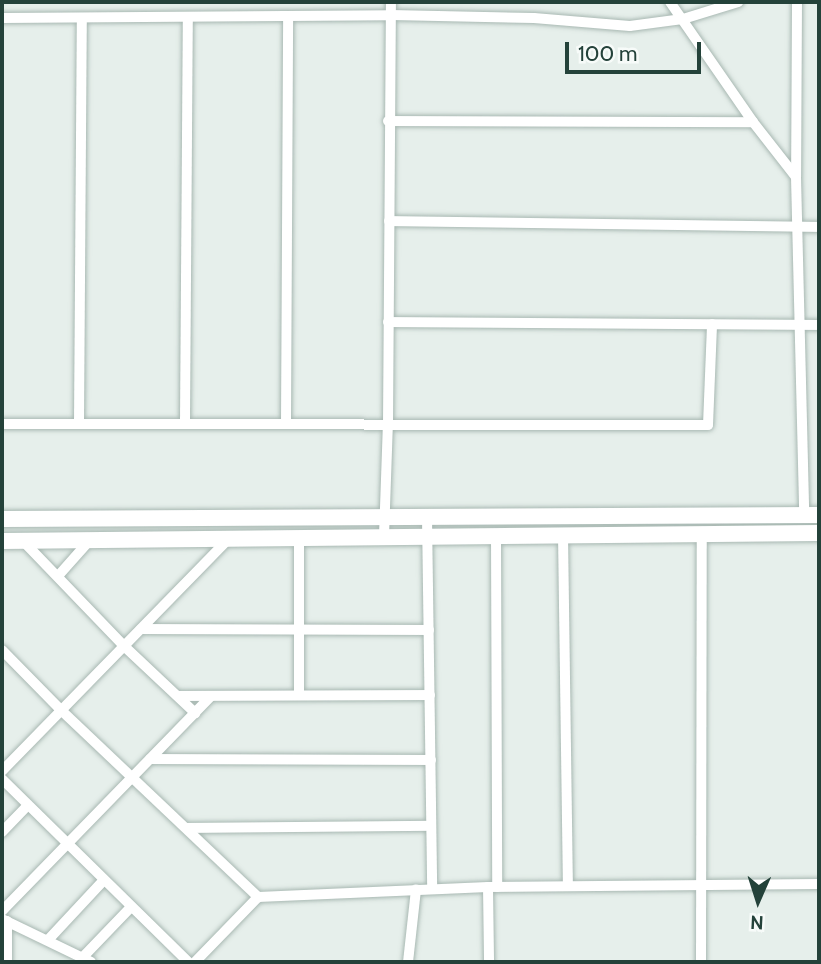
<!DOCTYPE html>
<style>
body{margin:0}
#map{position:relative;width:821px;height:964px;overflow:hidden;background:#e6efeb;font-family:Cabin,sans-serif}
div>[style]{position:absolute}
.roads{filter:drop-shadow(0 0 2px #a8b8b2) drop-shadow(0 0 2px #a8b8b2)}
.street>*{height:10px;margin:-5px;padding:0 5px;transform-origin:5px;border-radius:5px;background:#fff}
.secondary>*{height:16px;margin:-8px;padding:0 8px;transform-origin:8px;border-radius:8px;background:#fff}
span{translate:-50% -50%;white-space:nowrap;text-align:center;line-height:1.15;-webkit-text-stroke:5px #f7fbf9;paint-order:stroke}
.frame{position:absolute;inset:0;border:4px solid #24423a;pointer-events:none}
.north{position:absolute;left:723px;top:866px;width:70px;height:70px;-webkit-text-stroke:5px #f7fbf9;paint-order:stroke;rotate:183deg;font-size:19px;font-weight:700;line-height:28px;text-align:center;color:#24423a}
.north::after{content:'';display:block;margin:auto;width:24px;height:32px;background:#24423a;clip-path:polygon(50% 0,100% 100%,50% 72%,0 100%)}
.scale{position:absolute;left:565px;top:42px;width:136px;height:32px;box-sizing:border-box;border:4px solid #24423a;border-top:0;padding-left:9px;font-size:21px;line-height:24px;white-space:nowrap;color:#24423a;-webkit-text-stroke:5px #f7fbf9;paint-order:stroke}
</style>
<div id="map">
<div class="roads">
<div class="street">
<i style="left:670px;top:2px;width:146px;rotate:55.3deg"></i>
<i style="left:753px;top:122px;width:70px;rotate:52deg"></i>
<i style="left:797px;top:2px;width:175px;rotate:90.3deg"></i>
<i style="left:796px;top:177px;width:338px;rotate:88.6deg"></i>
<i style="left:2px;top:18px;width:389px;rotate:-0.4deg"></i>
<i style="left:391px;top:15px;width:143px;rotate:1.2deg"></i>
<i style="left:534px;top:18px;width:96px;rotate:4.8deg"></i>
<i style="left:630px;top:26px;width:53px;rotate:-7.5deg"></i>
<i style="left:683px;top:19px;width:58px;rotate:-17.2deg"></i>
<i style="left:388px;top:121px;width:365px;rotate:0.2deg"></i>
<i style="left:389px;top:221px;width:430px;rotate:0.8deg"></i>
<i style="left:388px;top:322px;width:431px;rotate:0.4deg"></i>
<i style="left:185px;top:422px;width:405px;rotate:-89.6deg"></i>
<i style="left:79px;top:423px;width:405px;rotate:-89.6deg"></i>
<i style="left:286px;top:423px;width:406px;rotate:-89.7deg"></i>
<i style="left:2px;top:424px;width:706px;rotate:0.08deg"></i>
<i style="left:708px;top:425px;width:101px;rotate:-87.7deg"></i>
<i style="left:427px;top:517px;width:371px;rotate:89.2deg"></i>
<i style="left:563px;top:534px;width:352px;rotate:89.2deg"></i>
<i style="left:496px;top:535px;width:352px;rotate:89.8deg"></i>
<i style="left:384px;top:536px;width:112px;rotate:-88deg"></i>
<i style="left:388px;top:424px;width:422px;rotate:-89.6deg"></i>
<i style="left:299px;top:537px;width:158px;rotate:90deg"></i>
<i style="left:23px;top:541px;width:146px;rotate:46.1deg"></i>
<i style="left:124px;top:646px;width:98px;rotate:43.3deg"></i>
<i style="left:58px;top:576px;width:48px;rotate:-48.4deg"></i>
<i style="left:141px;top:629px;width:288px;rotate:0.2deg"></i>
<i style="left:2px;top:650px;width:84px;rotate:45.5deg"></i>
<i style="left:61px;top:710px;width:272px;rotate:43.5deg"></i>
<i style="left:179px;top:696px;width:251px;rotate:-0.2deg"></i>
<i style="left:150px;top:759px;width:281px;rotate:0.2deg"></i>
<i style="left:2px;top:771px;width:325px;rotate:-45.7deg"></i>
<i style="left:2px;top:779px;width:261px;rotate:44.5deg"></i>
<i style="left:187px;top:828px;width:244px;rotate:-0.5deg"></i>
<i style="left:2px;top:832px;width:37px;rotate:-46deg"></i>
<i style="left:488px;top:887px;width:75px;rotate:89.2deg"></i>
<i style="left:2px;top:911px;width:300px;rotate:-45.8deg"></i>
<i style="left:2px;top:919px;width:99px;rotate:25.8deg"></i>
<i style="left:7px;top:921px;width:41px;rotate:90deg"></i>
<i style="left:48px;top:940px;width:82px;rotate:-47deg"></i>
<i style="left:82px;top:958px;width:71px;rotate:-46.1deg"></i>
<i style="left:195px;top:962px;width:91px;rotate:-45.9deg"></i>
<i style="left:258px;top:897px;width:230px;rotate:-2.5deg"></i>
<i style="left:488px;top:887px;width:331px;rotate:-0.5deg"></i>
<i style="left:408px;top:962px;width:73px;rotate:-83.7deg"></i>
<i style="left:701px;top:962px;width:429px;rotate:-89.9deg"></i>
</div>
<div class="secondary">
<i style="left:2px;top:519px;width:817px;rotate:-0.28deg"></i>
<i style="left:2px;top:541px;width:817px;rotate:-0.56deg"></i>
</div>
</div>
<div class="frame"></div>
<div class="north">N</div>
<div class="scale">100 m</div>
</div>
